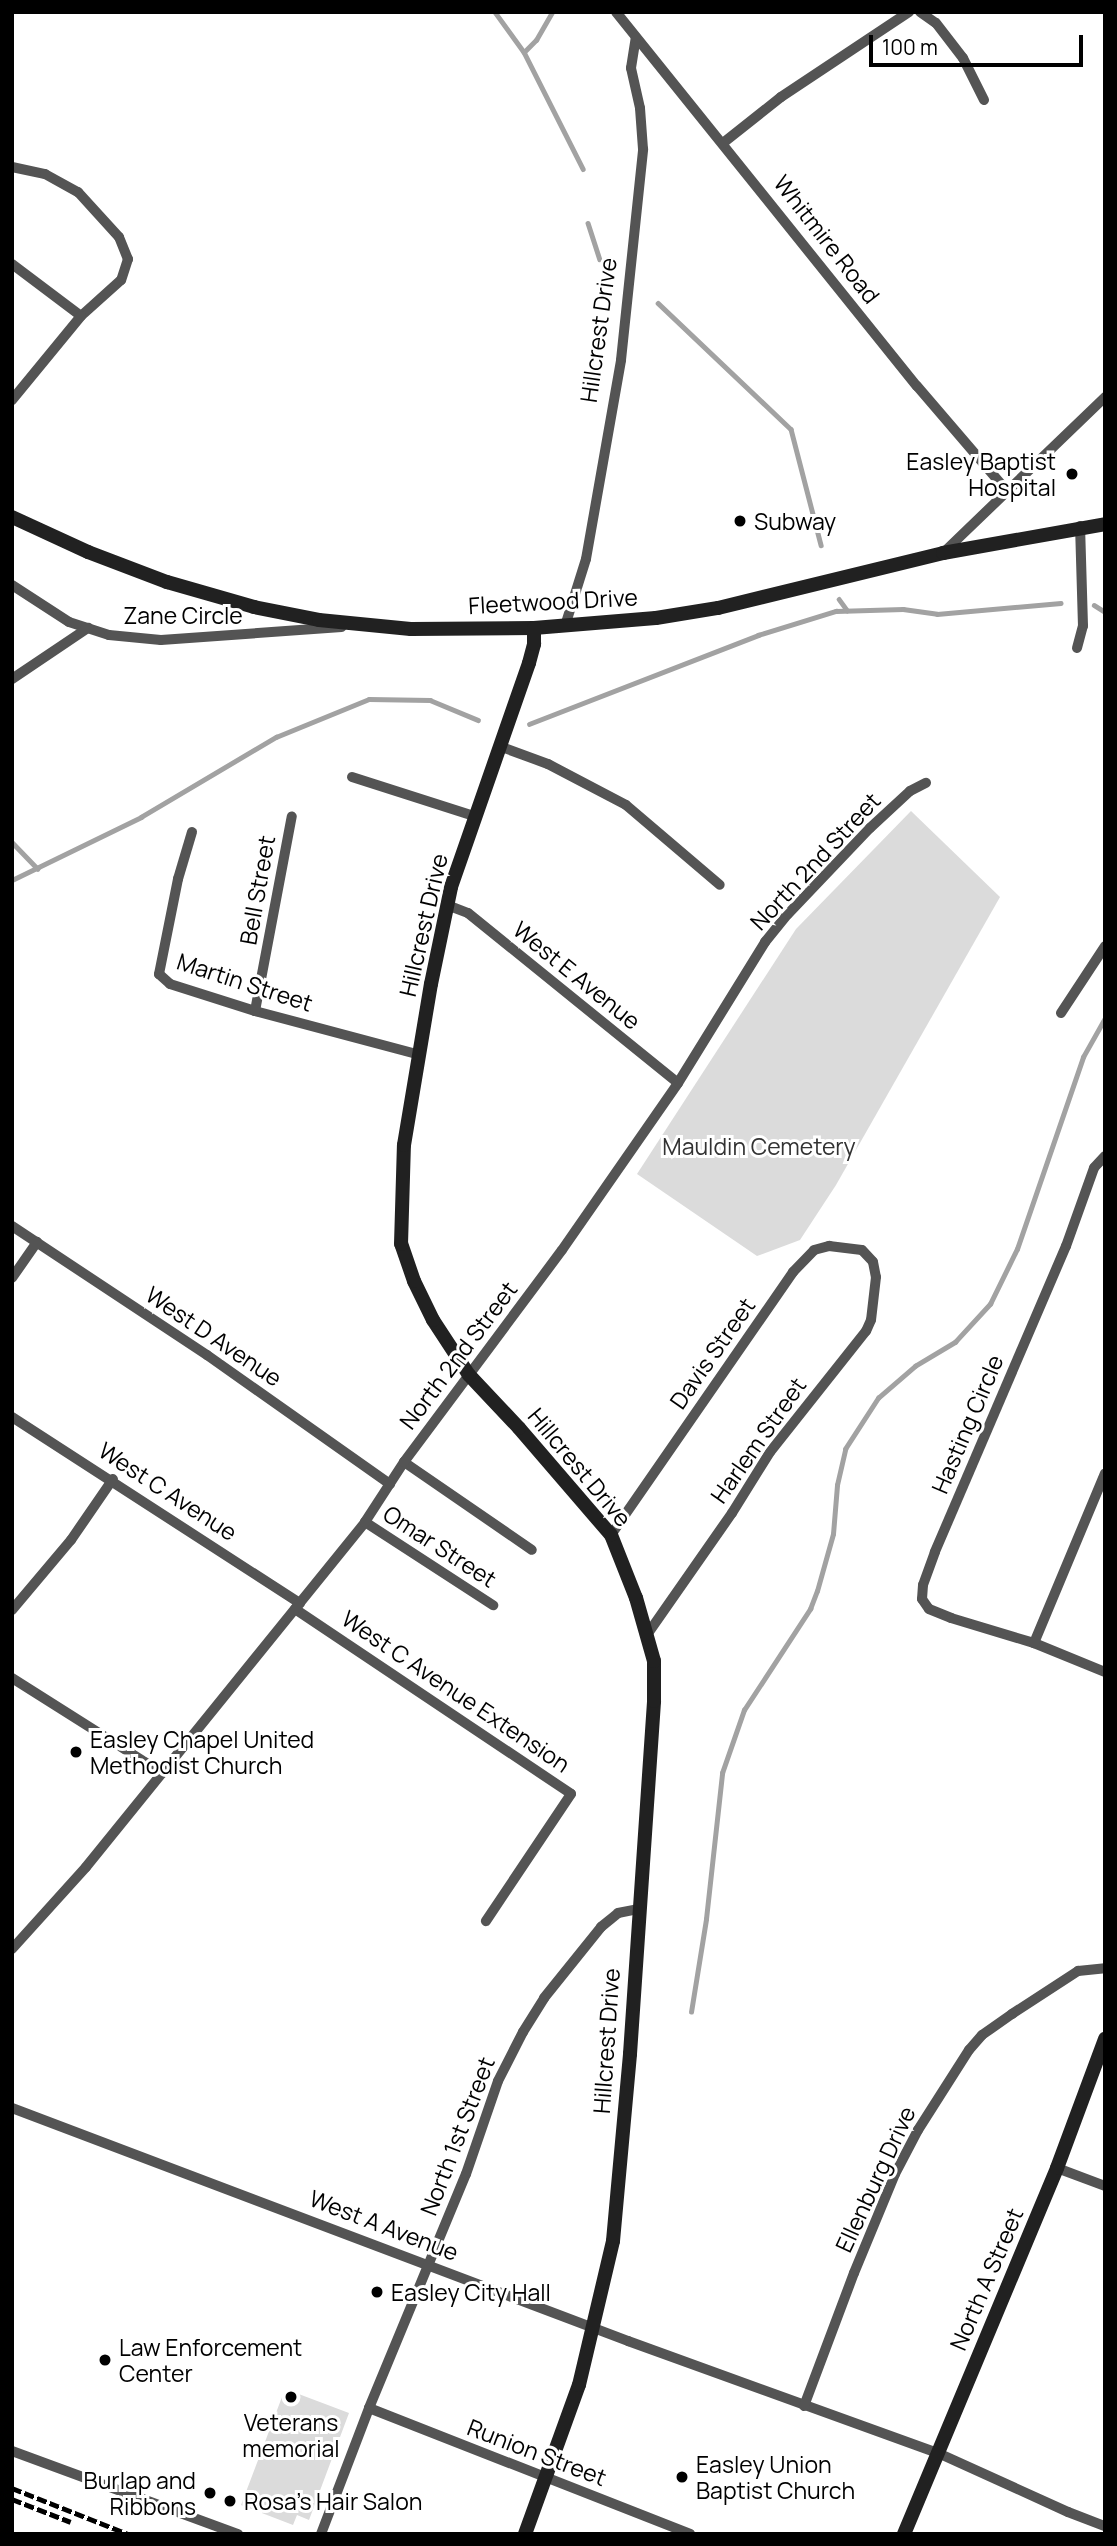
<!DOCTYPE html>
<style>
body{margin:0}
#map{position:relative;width:1117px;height:2546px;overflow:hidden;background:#fff;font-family:Manrope,sans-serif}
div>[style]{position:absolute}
.green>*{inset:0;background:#dbdbdb}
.stream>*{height:4.5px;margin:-2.25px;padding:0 2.25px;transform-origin:2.25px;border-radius:2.25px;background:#a2a2a2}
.street>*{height:10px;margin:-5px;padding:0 5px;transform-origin:5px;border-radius:5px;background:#545454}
.secondary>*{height:14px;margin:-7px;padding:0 7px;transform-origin:7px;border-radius:7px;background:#212121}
.rail>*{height:4.5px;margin-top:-2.25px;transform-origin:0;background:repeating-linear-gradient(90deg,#000 0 10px,transparent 0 13.5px)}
.dots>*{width:19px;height:19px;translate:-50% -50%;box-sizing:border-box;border:4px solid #fff;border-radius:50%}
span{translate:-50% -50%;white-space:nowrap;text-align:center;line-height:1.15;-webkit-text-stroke:6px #fff;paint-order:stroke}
.street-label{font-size:23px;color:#000}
.poi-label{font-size:23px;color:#000}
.right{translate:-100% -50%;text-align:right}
.left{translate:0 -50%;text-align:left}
.park-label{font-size:23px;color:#323232}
.frame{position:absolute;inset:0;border:14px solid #000;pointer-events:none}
.scale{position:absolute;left:869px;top:35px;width:214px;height:32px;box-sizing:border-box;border:4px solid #000;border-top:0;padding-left:9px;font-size:21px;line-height:24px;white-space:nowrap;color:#000;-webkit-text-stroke:5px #fff;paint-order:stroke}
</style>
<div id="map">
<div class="green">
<i style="clip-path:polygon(911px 811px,1000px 897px,836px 1185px,800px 1240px,757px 1256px,637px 1174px,796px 929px)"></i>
<i style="clip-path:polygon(296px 2393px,349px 2413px,309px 2520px,297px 2515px,293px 2525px,241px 2505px,282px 2397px,293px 2401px)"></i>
</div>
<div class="stream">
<i style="left:495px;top:12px;width:49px;rotate:54.1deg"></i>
<i style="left:524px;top:52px;width:131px;rotate:63.2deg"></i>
<i style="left:524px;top:52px;width:17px;rotate:-45deg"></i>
<i style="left:536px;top:40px;width:32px;rotate:-60deg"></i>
<i style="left:588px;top:223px;width:38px;rotate:72deg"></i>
<i style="left:658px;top:303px;width:183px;rotate:43.5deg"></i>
<i style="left:791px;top:429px;width:120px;rotate:75.5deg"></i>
<i style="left:839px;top:599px;width:14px;rotate:54deg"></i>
<i style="left:1094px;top:605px;width:13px;rotate:32deg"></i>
<i style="left:529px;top:724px;width:246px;rotate:-21.2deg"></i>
<i style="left:758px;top:635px;width:82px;rotate:-17.1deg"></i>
<i style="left:836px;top:611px;width:67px;rotate:-1.7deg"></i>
<i style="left:903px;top:609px;width:34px;rotate:8deg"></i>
<i style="left:937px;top:614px;width:124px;rotate:-5.1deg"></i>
<i style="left:12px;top:842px;width:37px;rotate:46deg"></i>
<i style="left:12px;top:880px;width:144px;rotate:-26deg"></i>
<i style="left:141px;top:817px;width:157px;rotate:-30.7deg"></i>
<i style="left:276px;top:737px;width:100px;rotate:-22.2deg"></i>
<i style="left:369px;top:699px;width:61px;rotate:0.9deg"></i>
<i style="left:430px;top:700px;width:52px;rotate:22.6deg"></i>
<i style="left:691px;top:2012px;width:94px;rotate:-80.8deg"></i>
<i style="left:706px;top:1919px;width:147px;rotate:-83.7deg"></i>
<i style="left:722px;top:1773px;width:67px;rotate:-70.8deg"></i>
<i style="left:744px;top:1710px;width:121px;rotate:-56.8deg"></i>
<i style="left:810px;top:1609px;width:19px;rotate:-69deg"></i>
<i style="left:817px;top:1591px;width:59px;rotate:-74.3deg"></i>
<i style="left:833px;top:1534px;width:49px;rotate:-85.3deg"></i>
<i style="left:837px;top:1485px;width:37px;rotate:-77deg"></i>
<i style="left:845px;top:1449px;width:61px;rotate:-57.1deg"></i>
<i style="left:878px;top:1398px;width:49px;rotate:-40.9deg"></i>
<i style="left:915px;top:1366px;width:47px;rotate:-31deg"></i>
<i style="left:955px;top:1342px;width:52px;rotate:-47.4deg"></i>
<i style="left:990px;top:1304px;width:61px;rotate:-63.9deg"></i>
<i style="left:1017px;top:1249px;width:203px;rotate:-71deg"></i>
<i style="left:1083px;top:1057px;width:45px;rotate:-60.6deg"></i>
</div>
<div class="street">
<i style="left:616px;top:12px;width:480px;rotate:51.2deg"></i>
<i style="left:917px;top:386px;width:138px;rotate:49.4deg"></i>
<i style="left:920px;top:12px;width:19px;rotate:35deg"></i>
<i style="left:936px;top:23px;width:44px;rotate:52.4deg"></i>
<i style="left:963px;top:58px;width:47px;rotate:63.4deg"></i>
<i style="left:723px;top:143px;width:74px;rotate:-38.4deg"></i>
<i style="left:781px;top:97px;width:154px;rotate:-33.6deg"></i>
<i style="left:12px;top:167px;width:34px;rotate:12deg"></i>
<i style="left:45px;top:174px;width:38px;rotate:29deg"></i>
<i style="left:78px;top:192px;width:61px;rotate:47.7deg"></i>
<i style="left:119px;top:237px;width:24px;rotate:68deg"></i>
<i style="left:128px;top:259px;width:22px;rotate:108deg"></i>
<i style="left:121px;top:280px;width:54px;rotate:138deg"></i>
<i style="left:12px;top:264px;width:86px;rotate:37deg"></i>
<i style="left:81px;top:316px;width:109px;rotate:129.4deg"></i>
<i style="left:943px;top:553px;width:225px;rotate:-43.9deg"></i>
<i style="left:12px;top:585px;width:68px;rotate:33deg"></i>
<i style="left:69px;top:622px;width:42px;rotate:18deg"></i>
<i style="left:109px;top:635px;width:52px;rotate:5.5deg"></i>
<i style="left:161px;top:640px;width:181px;rotate:-4.1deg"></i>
<i style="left:565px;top:626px;width:70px;rotate:-72.6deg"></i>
<i style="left:586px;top:559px;width:202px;rotate:-80deg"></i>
<i style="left:621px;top:360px;width:212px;rotate:-84deg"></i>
<i style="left:643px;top:149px;width:41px;rotate:-94.2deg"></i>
<i style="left:640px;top:108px;width:41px;rotate:-102.7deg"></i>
<i style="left:631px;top:68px;width:31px;rotate:-81deg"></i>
<i style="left:1077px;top:648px;width:23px;rotate:-75deg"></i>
<i style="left:1083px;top:626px;width:100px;rotate:-91.7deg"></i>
<i style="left:12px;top:679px;width:92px;rotate:-33.9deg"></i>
<i style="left:499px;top:746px;width:52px;rotate:20.2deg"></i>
<i style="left:548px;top:764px;width:88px;rotate:27.7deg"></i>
<i style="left:626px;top:805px;width:123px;rotate:40.4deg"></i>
<i style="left:352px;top:777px;width:128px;rotate:17.7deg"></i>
<i style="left:192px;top:832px;width:49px;rotate:106.6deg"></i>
<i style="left:178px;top:879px;width:97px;rotate:101.3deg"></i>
<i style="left:159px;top:974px;width:15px;rotate:42deg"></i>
<i style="left:170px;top:984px;width:89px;rotate:17.6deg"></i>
<i style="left:255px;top:1011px;width:171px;rotate:14.9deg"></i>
<i style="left:447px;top:905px;width:22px;rotate:21deg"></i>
<i style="left:468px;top:913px;width:270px;rotate:39deg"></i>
<i style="left:255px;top:1011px;width:198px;rotate:-79.3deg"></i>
<i style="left:1061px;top:1013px;width:80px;rotate:-56.7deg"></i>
<i style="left:1105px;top:1156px;width:16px;rotate:133deg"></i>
<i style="left:1094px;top:1168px;width:83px;rotate:109.7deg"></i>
<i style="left:1066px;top:1246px;width:333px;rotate:113.2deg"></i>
<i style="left:935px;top:1552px;width:35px;rotate:110deg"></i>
<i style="left:923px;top:1585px;width:14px;rotate:94deg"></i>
<i style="left:922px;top:1599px;width:12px;rotate:55deg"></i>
<i style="left:929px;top:1609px;width:24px;rotate:22deg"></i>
<i style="left:951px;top:1618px;width:87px;rotate:16.8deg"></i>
<i style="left:1034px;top:1643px;width:77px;rotate:22.2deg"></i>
<i style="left:12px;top:1226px;width:234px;rotate:33.5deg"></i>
<i style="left:207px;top:1355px;width:224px;rotate:35.2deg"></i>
<i style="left:12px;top:1278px;width:44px;rotate:-55.2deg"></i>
<i style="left:12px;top:1417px;width:343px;rotate:32.9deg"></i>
<i style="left:404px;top:1462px;width:155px;rotate:34.5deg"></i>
<i style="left:365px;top:1522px;width:153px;rotate:33deg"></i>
<i style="left:611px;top:1535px;width:320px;rotate:-55.3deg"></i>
<i style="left:793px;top:1272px;width:30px;rotate:-46deg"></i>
<i style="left:814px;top:1250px;width:16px;rotate:-15deg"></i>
<i style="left:829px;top:1246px;width:33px;rotate:7deg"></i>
<i style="left:862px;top:1250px;width:16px;rotate:47deg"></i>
<i style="left:873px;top:1262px;width:15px;rotate:79deg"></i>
<i style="left:876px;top:1277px;width:43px;rotate:96.6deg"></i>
<i style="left:871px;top:1320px;width:12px;rotate:114deg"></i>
<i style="left:866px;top:1331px;width:154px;rotate:128.4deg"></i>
<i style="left:770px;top:1452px;width:72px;rotate:121.9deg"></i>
<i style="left:732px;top:1513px;width:149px;rotate:124.9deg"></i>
<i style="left:295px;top:1609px;width:332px;rotate:33.8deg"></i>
<i style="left:571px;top:1794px;width:153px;rotate:123.8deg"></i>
<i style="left:12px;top:1610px;width:92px;rotate:-49.9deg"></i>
<i style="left:71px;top:1540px;width:74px;rotate:-55.5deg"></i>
<i style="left:1034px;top:1643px;width:184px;rotate:-67.3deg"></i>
<i style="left:12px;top:1678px;width:178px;rotate:32.3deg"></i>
<i style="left:12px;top:1949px;width:110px;rotate:-47.9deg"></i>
<i style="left:86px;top:1867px;width:444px;rotate:-51deg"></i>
<i style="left:365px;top:1522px;width:72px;rotate:-57deg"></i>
<i style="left:404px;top:1462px;width:264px;rotate:-53.3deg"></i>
<i style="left:562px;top:1250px;width:203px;rotate:-55.2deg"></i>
<i style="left:678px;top:1083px;width:166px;rotate:-58.3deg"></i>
<i style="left:765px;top:942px;width:36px;rotate:-51deg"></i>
<i style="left:788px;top:914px;width:119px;rotate:-46.4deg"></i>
<i style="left:870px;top:828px;width:54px;rotate:-42.8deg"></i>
<i style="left:910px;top:791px;width:18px;rotate:-27deg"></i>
<i style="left:12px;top:2108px;width:659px;rotate:20.72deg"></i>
<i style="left:628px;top:2341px;width:330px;rotate:19.9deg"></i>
<i style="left:938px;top:2453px;width:143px;rotate:24.4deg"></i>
<i style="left:1068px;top:2512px;width:40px;rotate:21deg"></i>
<i style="left:1057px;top:2168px;width:51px;rotate:20.6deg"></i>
<i style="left:804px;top:2406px;width:142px;rotate:-69.4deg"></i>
<i style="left:854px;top:2273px;width:107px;rotate:-67.5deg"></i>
<i style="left:895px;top:2174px;width:50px;rotate:-62.4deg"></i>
<i style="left:918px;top:2130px;width:95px;rotate:-57.5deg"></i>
<i style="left:969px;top:2050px;width:20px;rotate:-49deg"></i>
<i style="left:982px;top:2035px;width:37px;rotate:-35deg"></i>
<i style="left:1012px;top:2014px;width:79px;rotate:-33.1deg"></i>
<i style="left:1078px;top:1971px;width:27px;rotate:-6deg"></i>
<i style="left:369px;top:2408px;width:345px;rotate:21.4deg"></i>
<i style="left:12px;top:2451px;width:241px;rotate:20.2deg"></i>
<i style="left:321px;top:2534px;width:135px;rotate:-69.1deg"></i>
<i style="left:369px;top:2408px;width:253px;rotate:-67.5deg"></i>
<i style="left:466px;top:2174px;width:98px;rotate:-71deg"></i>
<i style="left:498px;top:2081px;width:55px;rotate:-63deg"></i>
<i style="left:523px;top:2032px;width:40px;rotate:-58deg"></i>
<i style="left:544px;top:1998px;width:91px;rotate:-51.2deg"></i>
<i style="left:601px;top:1927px;width:22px;rotate:-39deg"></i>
<i style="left:618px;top:1913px;width:20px;rotate:-11deg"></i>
</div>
<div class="secondary">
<i style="left:12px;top:517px;width:84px;rotate:24.7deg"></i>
<i style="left:88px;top:552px;width:85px;rotate:20.8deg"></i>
<i style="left:167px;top:582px;width:91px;rotate:16deg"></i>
<i style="left:254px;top:607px;width:66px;rotate:11.3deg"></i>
<i style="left:319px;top:620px;width:92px;rotate:5.6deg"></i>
<i style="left:411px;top:629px;width:123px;rotate:-0.5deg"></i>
<i style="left:534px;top:628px;width:122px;rotate:-4.7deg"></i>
<i style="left:656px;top:618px;width:63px;rotate:-9.2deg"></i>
<i style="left:718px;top:608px;width:232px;rotate:-13.7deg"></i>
<i style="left:943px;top:553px;width:165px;rotate:-10.1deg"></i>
<i style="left:525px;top:2534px;width:158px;rotate:-70.1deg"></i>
<i style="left:579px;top:2385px;width:148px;rotate:-76.7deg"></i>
<i style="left:613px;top:2241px;width:188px;rotate:-84.8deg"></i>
<i style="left:630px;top:2054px;width:354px;rotate:-86.1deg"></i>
<i style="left:654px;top:1701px;width:40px;rotate:-90deg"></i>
<i style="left:654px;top:1661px;width:66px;rotate:-105.9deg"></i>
<i style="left:636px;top:1598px;width:68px;rotate:-111.6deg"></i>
<i style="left:611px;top:1535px;width:141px;rotate:-130.7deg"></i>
<i style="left:519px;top:1428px;width:73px;rotate:-133.3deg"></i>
<i style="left:469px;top:1375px;width:66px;rotate:-123.2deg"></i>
<i style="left:433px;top:1320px;width:43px;rotate:-116deg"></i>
<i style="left:414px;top:1281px;width:39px;rotate:-109deg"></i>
<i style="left:401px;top:1244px;width:99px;rotate:-88.3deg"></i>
<i style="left:404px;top:1145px;width:163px;rotate:-80.5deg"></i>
<i style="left:431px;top:984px;width:99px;rotate:-78.3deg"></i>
<i style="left:451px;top:887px;width:237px;rotate:-70.8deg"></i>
<i style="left:529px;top:663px;width:20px;rotate:-75deg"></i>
<i style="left:534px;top:644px;width:16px;rotate:-90deg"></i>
<i style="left:904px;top:2534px;width:397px;rotate:-67.3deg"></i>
<i style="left:1057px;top:2168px;width:138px;rotate:-69.6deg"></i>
</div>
<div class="rail">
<i style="left:12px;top:2488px;width:125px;rotate:21.6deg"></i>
<i style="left:12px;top:2499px;width:63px;rotate:21.3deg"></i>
</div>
<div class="dots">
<i style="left:1072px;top:474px;background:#000"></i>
<i style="left:740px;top:521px;background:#000"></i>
<i style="left:76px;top:1752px;background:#000"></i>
<i style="left:377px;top:2292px;background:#000"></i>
<i style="left:105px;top:2360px;background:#000"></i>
<i style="left:291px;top:2397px;background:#000"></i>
<i style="left:682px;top:2477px;background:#000"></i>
<i style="left:210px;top:2493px;background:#000"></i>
<i style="left:230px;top:2501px;background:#000"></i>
</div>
<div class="street-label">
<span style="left:827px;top:239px;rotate:52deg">Whitmire Road</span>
<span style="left:598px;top:330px;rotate:-82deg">Hillcrest Drive</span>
<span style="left:553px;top:601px;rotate:-3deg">Fleetwood Drive</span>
<span style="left:183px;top:615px">Zane Circle</span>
<span style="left:815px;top:861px;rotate:-47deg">North 2nd Street</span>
<span style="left:257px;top:890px;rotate:-80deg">Bell Street</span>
<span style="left:423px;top:925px;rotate:-77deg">Hillcrest Drive</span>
<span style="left:577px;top:975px;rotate:39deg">West E Avenue</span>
<span style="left:245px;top:982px;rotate:18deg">Martin Street</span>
<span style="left:214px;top:1336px;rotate:34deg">West D Avenue</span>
<span style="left:712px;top:1353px;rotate:-55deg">Davis Street</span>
<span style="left:458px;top:1355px;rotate:-53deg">North 2nd Street</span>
<span style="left:967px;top:1424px;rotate:-67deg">Hasting Circle</span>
<span style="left:758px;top:1440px;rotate:-55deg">Harlem Street</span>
<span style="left:580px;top:1467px;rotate:50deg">Hillcrest Drive</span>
<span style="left:168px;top:1491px;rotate:33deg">West C Avenue</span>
<span style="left:440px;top:1546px;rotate:33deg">Omar Street</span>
<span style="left:456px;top:1691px;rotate:34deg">West C Avenue Extension</span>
<span style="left:606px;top:2041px;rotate:-86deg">Hillcrest Drive</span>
<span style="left:457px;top:2136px;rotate:-69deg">North 1st Street</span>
<span style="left:875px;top:2179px;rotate:-65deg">Ellenburg Drive</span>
<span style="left:384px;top:2225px;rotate:21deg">West A Avenue</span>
<span style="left:986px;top:2279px;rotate:-67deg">North A Street</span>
<span style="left:537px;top:2452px;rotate:21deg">Runion Street</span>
</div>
<div class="poi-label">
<span class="right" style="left:1056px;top:474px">Easley Baptist<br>Hospital</span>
<span class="left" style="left:754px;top:521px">Subway</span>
<span class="left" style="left:90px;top:1752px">Easley Chapel United<br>Methodist Church</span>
<span class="left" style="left:391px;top:2292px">Easley City Hall</span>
<span class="left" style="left:119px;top:2360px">Law Enforcement<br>Center</span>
<span style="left:291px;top:2435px">Veterans<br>memorial</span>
<span class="left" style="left:696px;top:2477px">Easley Union<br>Baptist Church</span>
<span class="right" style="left:196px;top:2493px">Burlap and<br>Ribbons</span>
<span class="left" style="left:244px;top:2501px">Rosa's Hair Salon</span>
</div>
<div class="park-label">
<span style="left:759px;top:1146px">Mauldin Cemetery</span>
</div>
<div class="frame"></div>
<div class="scale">100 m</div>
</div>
